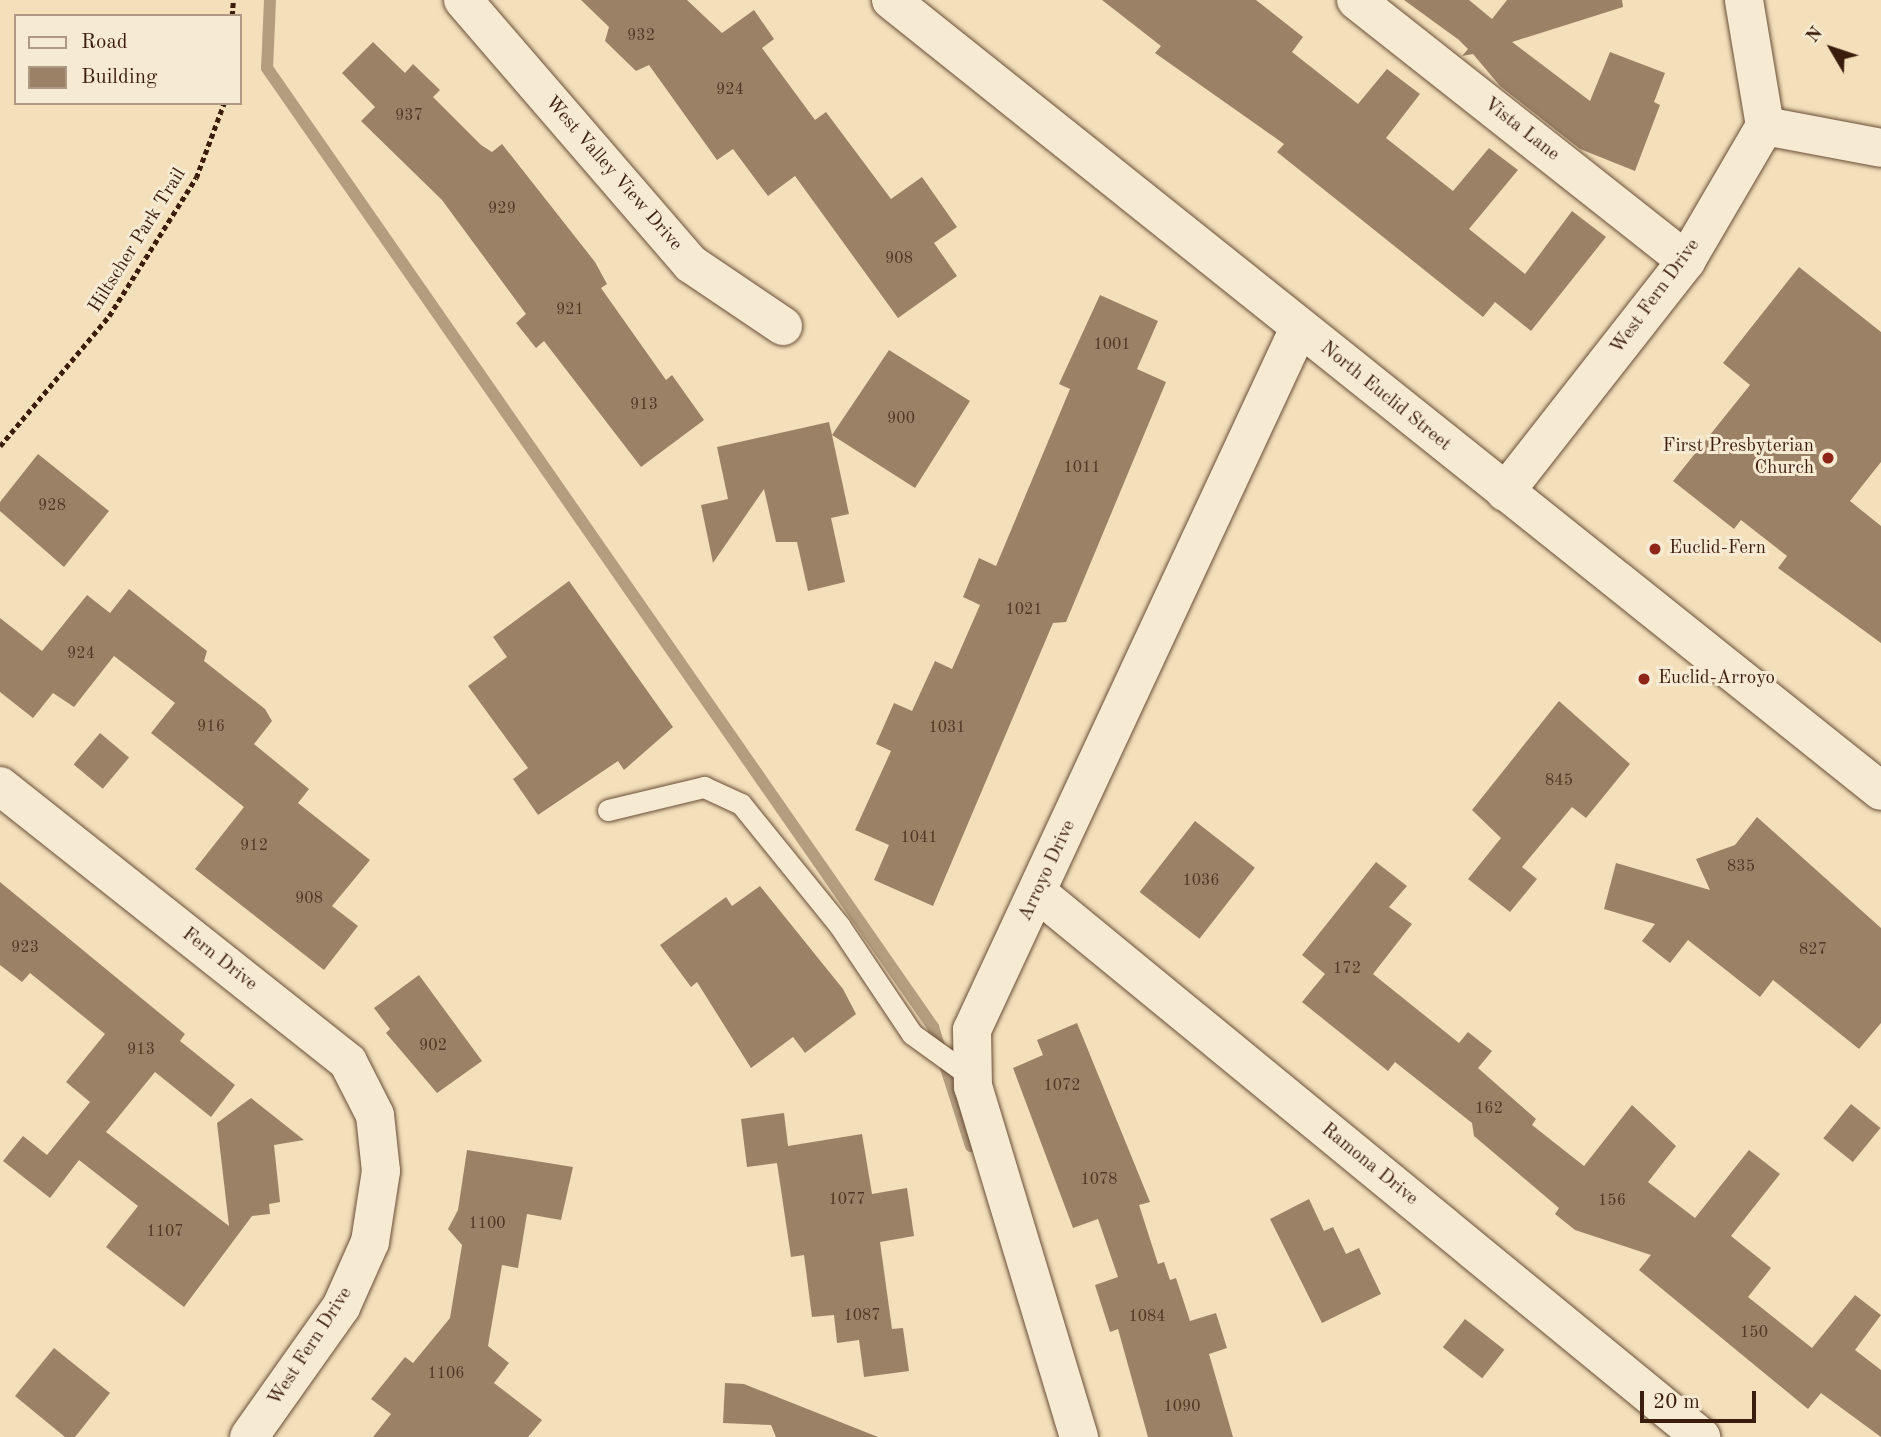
<!DOCTYPE html>
<style>
body{margin:0}
#map{position:relative;width:1881px;height:1437px;overflow:hidden;background:#f3dfba;font-family:"Old Standard TT",serif}
div>[style]{position:absolute}
.stream>*{height:12px;margin:-6px;padding:0 6px;transform-origin:6px;border-radius:6px;background:#b49d7f}
.building>*{inset:0;background:#9b8267;transform-origin:0 0}
.path>*{height:4.5px;margin-top:-2.25px;transform-origin:0;background:repeating-linear-gradient(90deg,#3b1d0d 0 5px,transparent 0 8.5px)}
.roads{filter:drop-shadow(0 0 2px #694e38) drop-shadow(0 0 2px #694e38)}
.service>*{height:21px;margin:-10.5px;padding:0 10.5px;transform-origin:10.5px;border-radius:10.5px;background:#f7ead2}
.minor>*{height:38px;margin:-19px;padding:0 19px;transform-origin:19px;border-radius:19px;background:#f7ead2}
.secondary>*{height:38px;margin:-19px;padding:0 19px;transform-origin:19px;border-radius:19px;background:#f7ead2}
.dots>*{width:19px;height:19px;translate:-50% -50%;box-sizing:border-box;border:4px solid #f7ead2;border-radius:50%}
span{translate:-50% -50%;white-space:nowrap;text-align:center;line-height:1.15;-webkit-text-stroke:6px #f7ead2;paint-order:stroke}
.number-label{font-size:16px;color:#533624}
.number-label span{-webkit-text-stroke-width:0}
.street-label{font-size:19px;color:#3b1d0d}
.poi-label{font-size:19px;color:#3b1d0d}
.right{translate:-100% -50%;text-align:right}
.left{translate:0 -50%;text-align:left}
.legend{position:absolute;left:14px;top:14px;width:228px;height:91px;box-sizing:border-box;background:#f7ead2;border:2px solid #ac9883;margin:0;padding:9px 12px;list-style:none;font-size:21px;color:#3b1d0d}
.legend li{display:flex;align-items:center;gap:14px;height:35px}
.legend b{width:35px;border:2px solid #ac9883}
.north{position:absolute;left:1797px;top:14px;width:70px;height:70px;-webkit-text-stroke:5px #f7ead2;paint-order:stroke;rotate:309deg;font-size:19px;font-weight:700;line-height:28px;text-align:center;color:#3b1d0d}
.north::after{content:'';display:block;margin:auto;width:24px;height:32px;background:#3b1d0d;clip-path:polygon(50% 0,100% 100%,50% 72%,0 100%)}
.scale{position:absolute;left:1640px;top:1391px;width:116px;height:32px;box-sizing:border-box;border:4px solid #3b1d0d;border-top:0;padding-left:9px;font-size:21px;line-height:24px;white-space:nowrap;color:#3b1d0d;-webkit-text-stroke:5px #f7ead2;paint-order:stroke}
</style>
<div id="map">
<div class="stream">
<i style="left:270px;top:0;width:68px;rotate:92.5deg"></i>
<i style="left:267px;top:68px;width:1168px;rotate:55.22deg"></i>
<i style="left:933px;top:1027px;width:125px;rotate:72.3deg"></i>
</div>
<div class="building">
<i style="clip-path:polygon(581px 0,687px 0,722px 33px,754px 10px,774px 39px,762px 48px,815px 120px,826px 112px,891px 199px,922px 177px,957px 227px,934px 243px,957px 276px,898px 318px,795px 176px,768px 196px,733px 149px,717px 160px,649px 65px,636px 71px,605px 41px,609px 27px)"></i>
<i style="clip-path:polygon(1102px 0,1256px 0,1303px 37px,1292px 52px,1358px 104px,1387px 69px,1420px 94px,1386px 138px,1453px 191px,1489px 148px,1518px 170px,1469px 229px,1525px 274px,1572px 211px,1606px 237px,1531px 331px,1495px 302px,1483px 317px,1277px 152px,1284px 144px,1155px 53px,1161px 46px)"></i>
<i style="clip-path:polygon(1404px 0,1469px 0,1492px 19px,1507px 0,1622px 0,1623px 7px,1512px 42px,1590px 101px,1610px 52px,1665px 73px,1654px 102px,1660px 105px,1635px 171px,1580px 149px,1500px 86px,1473px 54px,1462px 56px,1468px 49px,1459px 40px)"></i>
<i style="clip-path:polygon(373px 42px,405px 73px,413px 64px,440px 90px,433px 97px,481px 145px,492px 152px,502px 144px,595px 262px,607px 284px,601px 288px,666px 380px,672px 375px,704px 420px,641px 467px,544px 341px,536px 348px,516px 323px,526px 314px,442px 200px,361px 121px,375px 107px,342px 73px)"></i>
<i style="clip-path:polygon(1799px 267px,1881px 332px,1881px 462px,1850px 501px,1881px 526px,1881px 643px,1778px 568px,1787px 556px,1741px 520px,1734px 529px,1673px 481px,1750px 385px,1723px 363px)"></i>
<i style="clip-path:polygon(1100px 295px,1158px 321px,1137px 369px,1166px 382px,1066px 622px,1053px 623px,933px 906px,874px 880px,889px 845px,855px 830px,891px 751px,876px 744px,894px 703px,912px 711px,935px 661px,952px 669px,980px 605px,963px 597px,979px 558px,996px 566px,1070px 389px,1059px 384px)"></i>
<i style="clip-path:polygon(889px 350px,970px 401px,915px 488px,832px 435px,849px 514px,831px 518px,845px 582px,808px 591px,797px 542px,776px 542px,764px 489px,713px 563px,701px 505px,728px 499px,717px 447px,829px 422px,832px 435px)"></i>
<i style="clip-path:polygon(38px 454px,109px 511px,64px 567px,0 511px,0 502px)"></i>
<i style="clip-path:polygon(569px 581px,673px 727px,624px 770px,618px 761px,538px 815px,513px 779px,528px 768px,468px 686px,507px 657px,493px 637px)"></i>
<i style="clip-path:polygon(129px 589px,207px 651px,204px 661px,265px 709px,272px 721px,254px 744px,309px 789px,298px 803px,370px 860px,332px 906px,358px 926px,324px 970px,195px 869px,244px 807px,151px 733px,175px 703px,114px 656px,74px 707px,53px 693px,33px 718px,0 692px,0 618px,42px 651px,87px 595px,110px 613px)"></i>
<i style="clip-path:polygon(1559px 701px,1630px 764px,1586px 818px,1572px 807px,1522px 867px,1537px 879px,1510px 912px,1468px 879px,1501px 838px,1472px 810px)"></i>
<i style="left:100px;top:733px;width:38px;height:41px;rotate:40deg"></i>
<i style="clip-path:polygon(1757px 817px,1881px 928px,1881px 1023px,1859px 1049px,1773px 980px,1760px 997px,1688px 940px,1670px 963px,1642px 941px,1655px 924px,1604px 909px,1616px 863px,1710px 890px,1696px 859px,1735px 845px)"></i>
<i style="left:1195px;top:821px;width:76px;height:90px;rotate:38deg"></i>
<i style="clip-path:polygon(1376px 862px,1407px 886px,1389px 907px,1412px 924px,1373px 974px,1459px 1043px,1468px 1032px,1492px 1051px,1478px 1068px,1536px 1119px,1532px 1125px,1584px 1166px,1632px 1105px,1676px 1146px,1648px 1182px,1695px 1218px,1749px 1150px,1780px 1174px,1731px 1236px,1771px 1268px,1748px 1297px,1812px 1348px,1855px 1295px,1881px 1315px,1855px 1350px,1881px 1370px,1881px 1437px,1821px 1393px,1808px 1409px,1639px 1270px,1651px 1255px,1575px 1230px,1555px 1214px,1559px 1208px,1474px 1136px,1472px 1123px,1395px 1062px,1388px 1071px,1302px 1002px,1325px 974px,1302px 955px)"></i>
<i style="clip-path:polygon(0 882px,185px 1034px,180px 1041px,235px 1085px,211px 1117px,155px 1072px,106px 1132px,229px 1226px,217px 1123px,251px 1098px,304px 1140px,274px 1145px,280px 1202px,269px 1204px,270px 1214px,252px 1216px,184px 1307px,106px 1247px,138px 1206px,79px 1160px,50px 1198px,3px 1161px,23px 1136px,47px 1155px,90px 1102px,66px 1082px,105px 1034px,30px 973px,22px 982px,0 965px)"></i>
<i style="clip-path:polygon(760px 886px,843px 989px,856px 1014px,805px 1053px,793px 1037px,751px 1068px,697px 982px,691px 987px,660px 945px,726px 897px,732px 906px)"></i>
<i style="clip-path:polygon(419px 975px,482px 1061px,437px 1093px,386px 1033px,390px 1029px,374px 1008px)"></i>
<i style="clip-path:polygon(1077px 1023px,1150px 1202px,1139px 1205px,1158px 1264px,1164px 1262px,1170px 1280px,1176px 1278px,1190px 1321px,1216px 1313px,1227px 1348px,1209px 1354px,1233px 1437px,1148px 1437px,1118px 1329px,1110px 1332px,1095px 1285px,1118px 1277px,1098px 1219px,1073px 1228px,1013px 1068px,1043px 1055px,1037px 1040px)"></i>
<i style="left:1851px;top:1104px;width:38px;height:44px;rotate:39deg"></i>
<i style="clip-path:polygon(784px 1113px,788px 1146px,862px 1134px,872px 1194px,907px 1188px,914px 1236px,880px 1242px,892px 1329px,903px 1328px,909px 1371px,864px 1377px,859px 1340px,837px 1343px,834px 1315px,812px 1317px,804px 1255px,791px 1257px,777px 1163px,747px 1167px,741px 1119px)"></i>
<i style="clip-path:polygon(467px 1150px,573px 1167px,561px 1220px,527px 1214px,518px 1268px,502px 1265px,488px 1346px,509px 1363px,494px 1383px,542px 1420px,528px 1437px,373px 1437px,391px 1414px,371px 1399px,405px 1357px,413px 1363px,450px 1318px,462px 1245px,448px 1229px,458px 1210px)"></i>
<i style="clip-path:polygon(1309px 1199px,1324px 1231px,1333px 1227px,1346px 1254px,1359px 1248px,1381px 1294px,1322px 1323px,1270px 1219px)"></i>
<i style="left:1465px;top:1319px;width:50px;height:36px;rotate:38deg"></i>
<i style="clip-path:polygon(54px 1348px,110px 1393px,75px 1437px,65px 1437px,15px 1396px)"></i>
<i style="clip-path:polygon(725px 1383px,744px 1384px,878px 1437px,776px 1437px,771px 1425px,723px 1423px)"></i>
</div>
<div class="path">
<i style="left:232px;top:16px;width:16px;rotate:-86deg"></i>
<i style="left:0;top:446px;width:170px;rotate:-50deg"></i>
<i style="left:109px;top:316px;width:163px;rotate:-57.8deg"></i>
<i style="left:196px;top:178px;width:80px;rotate:-69.5deg"></i>
</div>
<div class="roads">
<div class="service">
<i style="left:608px;top:810px;width:99px;rotate:-13.5deg"></i>
<i style="left:704px;top:787px;width:41px;rotate:24.7deg"></i>
<i style="left:741px;top:804px;width:156px;rotate:51deg"></i>
<i style="left:839px;top:925px;width:131px;rotate:56.2deg"></i>
<i style="left:912px;top:1034px;width:75px;rotate:35.8deg"></i>
</div>
<div class="minor">
<i style="left:463px;top:0;width:349px;rotate:49.2deg"></i>
<i style="left:691px;top:264px;width:111px;rotate:34deg"></i>
<i style="left:1356px;top:0;width:421px;rotate:38.3deg"></i>
<i style="left:1765px;top:126px;width:118px;rotate:10.7deg"></i>
<i style="left:1505px;top:492px;width:293px;rotate:-51.9deg"></i>
<i style="left:1686px;top:261px;width:156px;rotate:-59.7deg"></i>
<i style="left:1765px;top:126px;width:128px;rotate:-99.5deg"></i>
<i style="left:0;top:786px;width:444px;rotate:38.4deg"></i>
<i style="left:348px;top:1062px;width:59px;rotate:63deg"></i>
<i style="left:375px;top:1115px;width:56px;rotate:83.9deg"></i>
<i style="left:381px;top:1171px;width:72px;rotate:98.8deg"></i>
<i style="left:370px;top:1242px;width:71px;rotate:114deg"></i>
<i style="left:341px;top:1307px;width:159px;rotate:125.3deg"></i>
<i style="left:1038px;top:893px;width:858px;rotate:39.37deg"></i>
<i style="left:1079px;top:1437px;width:366px;rotate:-106.8deg"></i>
<i style="left:973px;top:1087px;width:57px;rotate:-91deg"></i>
<i style="left:972px;top:1030px;width:774px;rotate:-65.02deg"></i>
</div>
<div class="secondary">
<i style="left:891px;top:0;width:1267px;rotate:38.62deg"></i>
</div>
</div>
<div class="dots">
<i style="left:1828px;top:458px;background:#8f2418"></i>
<i style="left:1655px;top:549px;background:#8f2418"></i>
<i style="left:1644px;top:679px;background:#8f2418"></i>
</div>
<div class="number-label">
<span style="left:641px;top:36px">932</span>
<span style="left:730px;top:90px">924</span>
<span style="left:409px;top:116px">937</span>
<span style="left:502px;top:209px">929</span>
<span style="left:899px;top:259px">908</span>
<span style="left:570px;top:310px">921</span>
<span style="left:1112px;top:345px">1001</span>
<span style="left:644px;top:405px">913</span>
<span style="left:901px;top:419px">900</span>
<span style="left:1082px;top:468px">1011</span>
<span style="left:52px;top:506px">928</span>
<span style="left:1024px;top:610px">1021</span>
<span style="left:81px;top:654px">924</span>
<span style="left:211px;top:727px">916</span>
<span style="left:947px;top:728px">1031</span>
<span style="left:1559px;top:781px">845</span>
<span style="left:919px;top:838px">1041</span>
<span style="left:254px;top:846px">912</span>
<span style="left:1741px;top:867px">835</span>
<span style="left:1201px;top:881px">1036</span>
<span style="left:309px;top:899px">908</span>
<span style="left:25px;top:948px">923</span>
<span style="left:1813px;top:950px">827</span>
<span style="left:1347px;top:969px">172</span>
<span style="left:433px;top:1046px">902</span>
<span style="left:141px;top:1050px">913</span>
<span style="left:1062px;top:1086px">1072</span>
<span style="left:1489px;top:1109px">162</span>
<span style="left:1099px;top:1180px">1078</span>
<span style="left:847px;top:1200px">1077</span>
<span style="left:1612px;top:1201px">156</span>
<span style="left:487px;top:1224px">1100</span>
<span style="left:165px;top:1232px">1107</span>
<span style="left:862px;top:1316px">1087</span>
<span style="left:1147px;top:1317px">1084</span>
<span style="left:1754px;top:1333px">150</span>
<span style="left:446px;top:1374px">1106</span>
<span style="left:1182px;top:1407px">1090</span>
</div>
<div class="street-label">
<span style="left:1521px;top:130px;rotate:38deg">Vista Lane</span>
<span style="left:613px;top:174px;rotate:49deg">West Valley View Drive</span>
<span style="left:138px;top:241px;rotate:-58deg">Hiltscher Park Trail</span>
<span style="left:1656px;top:297px;rotate:-54deg">West Fern Drive</span>
<span style="left:1385px;top:397px;rotate:39deg">North Euclid Street</span>
<span style="left:1048px;top:871px;rotate:-65deg">Arroyo Drive</span>
<span style="left:219px;top:960px;rotate:38deg">Fern Drive</span>
<span style="left:1369px;top:1165px;rotate:39deg">Ramona Drive</span>
<span style="left:311px;top:1347px;rotate:-57deg">West Fern Drive</span>
</div>
<div class="poi-label">
<span class="right" style="left:1814px;top:458px">First Presbyterian<br>Church</span>
<span class="left" style="left:1669px;top:549px">Euclid-Fern</span>
<span class="left" style="left:1658px;top:679px">Euclid-Arroyo</span>
</div>
<ul class="legend">
<li><b style="height:9px;background:#f7ead2"></b>Road</li>
<li><b style="height:19px;background:#9b8267"></b>Building</li>
</ul>
<div class="north">N</div>
<div class="scale">20 m</div>
</div>
